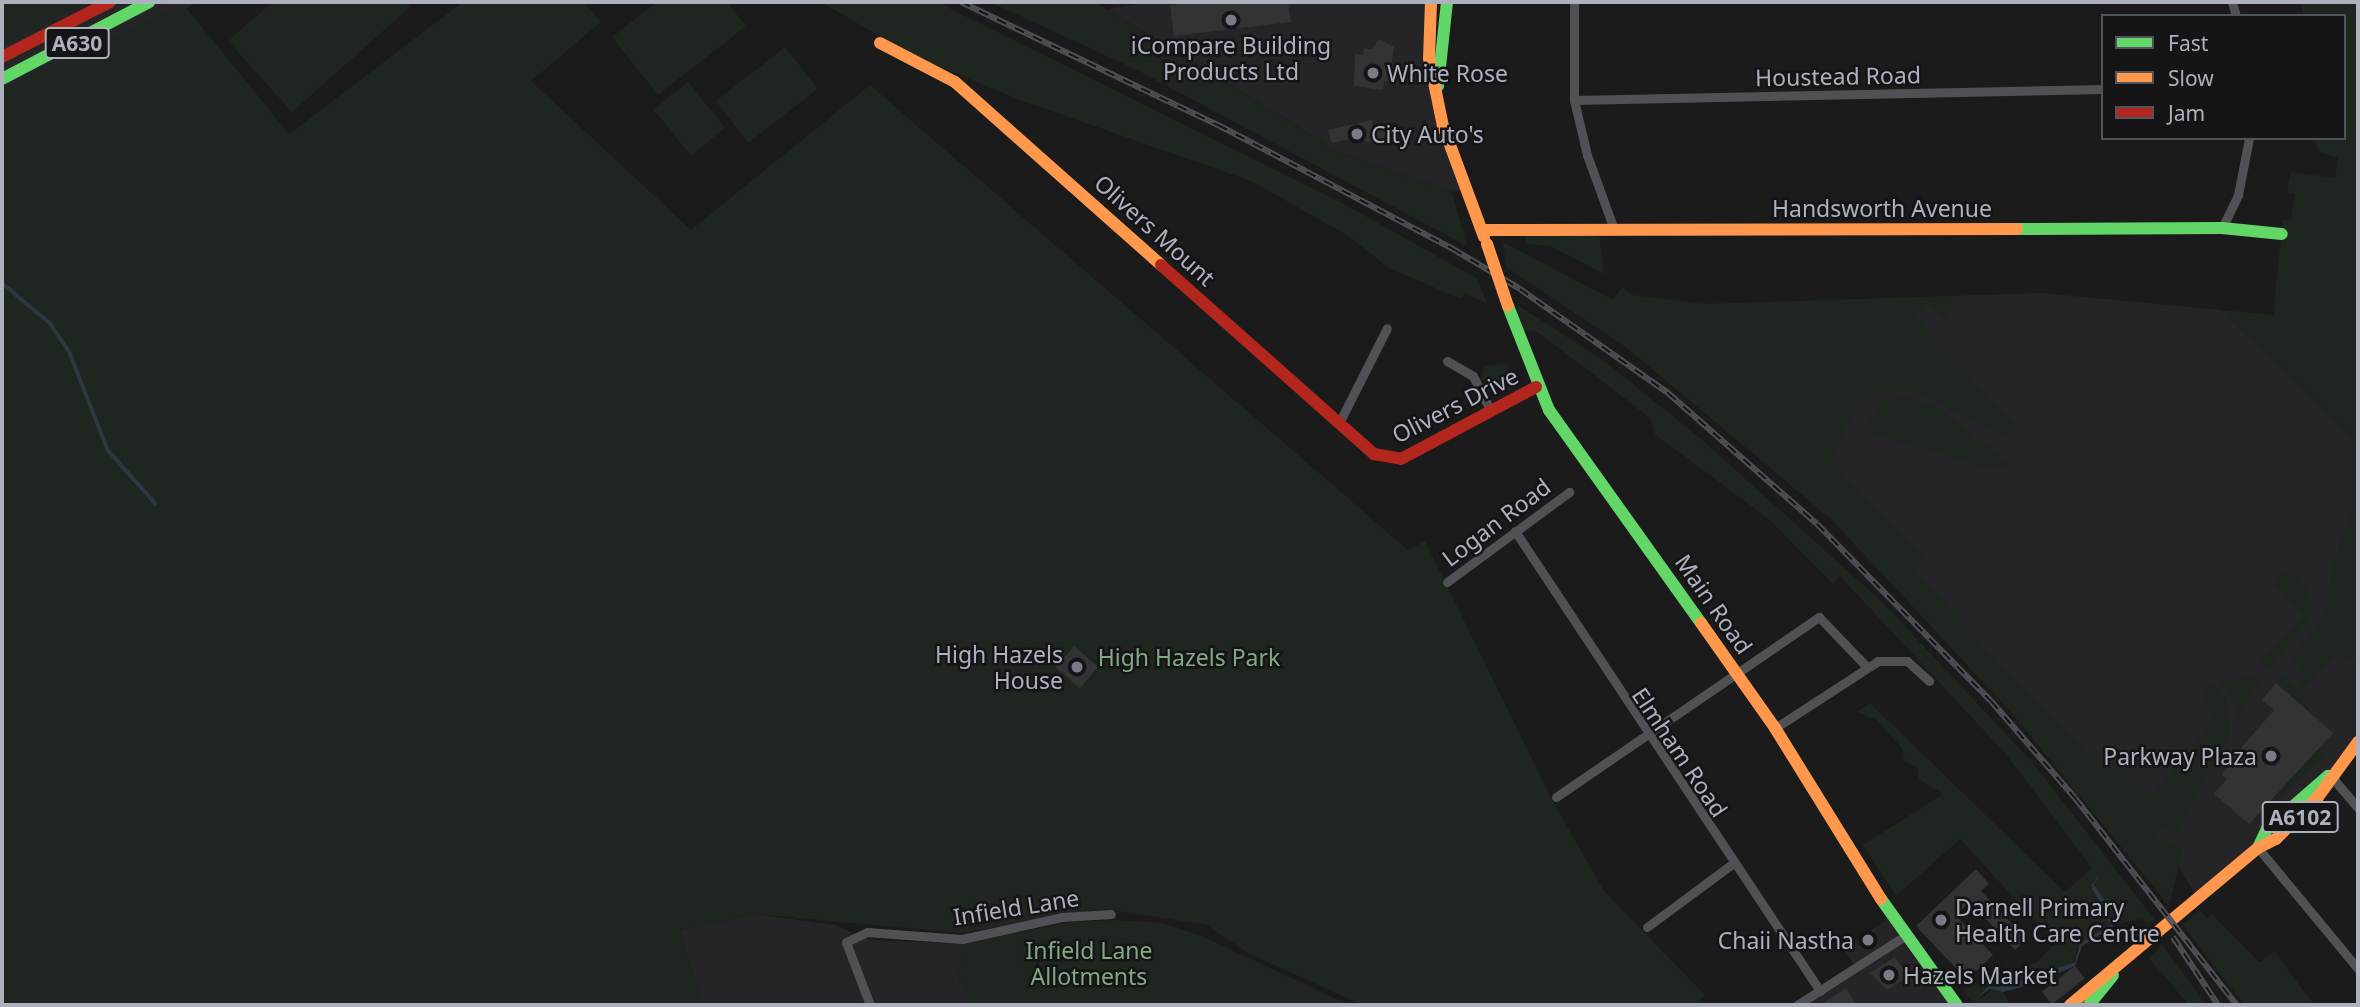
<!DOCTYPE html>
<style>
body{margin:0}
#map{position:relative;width:2360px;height:1007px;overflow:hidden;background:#1b1b1c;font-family:"Noto Sans",sans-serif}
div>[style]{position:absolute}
.built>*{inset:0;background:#252528}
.green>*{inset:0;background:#1e261f;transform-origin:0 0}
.water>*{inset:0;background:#2c373f}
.stream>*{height:3.5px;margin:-1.75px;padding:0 1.75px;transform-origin:1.75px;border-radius:1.75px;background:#2c373f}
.building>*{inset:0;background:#333334;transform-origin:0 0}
.street>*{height:9px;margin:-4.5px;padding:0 4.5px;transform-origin:4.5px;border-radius:4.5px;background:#4f5155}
.fast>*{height:12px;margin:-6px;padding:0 6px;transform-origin:6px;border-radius:6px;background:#63d668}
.slow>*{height:12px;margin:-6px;padding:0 6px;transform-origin:6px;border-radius:6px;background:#ff974d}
.jam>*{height:12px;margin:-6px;padding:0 6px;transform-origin:6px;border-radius:6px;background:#b3261e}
.rail>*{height:6px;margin-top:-3px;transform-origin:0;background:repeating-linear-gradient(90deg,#151518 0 10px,#4f5054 0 20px);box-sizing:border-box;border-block:2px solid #4f5054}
.slow-bridge>*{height:12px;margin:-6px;padding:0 6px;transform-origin:6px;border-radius:6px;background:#ff974d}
.dots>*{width:19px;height:19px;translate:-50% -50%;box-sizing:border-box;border:4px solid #151518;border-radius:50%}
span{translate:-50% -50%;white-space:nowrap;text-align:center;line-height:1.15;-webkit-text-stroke:5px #151518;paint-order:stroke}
.shield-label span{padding:2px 5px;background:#151518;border:2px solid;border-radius:5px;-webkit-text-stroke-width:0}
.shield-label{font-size:21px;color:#acb1bd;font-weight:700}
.poi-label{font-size:23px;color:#acb1bd}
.left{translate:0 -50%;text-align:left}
.right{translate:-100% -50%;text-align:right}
.street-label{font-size:23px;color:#acb1bd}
.park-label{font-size:23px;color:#81a983}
.frame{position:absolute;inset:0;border:4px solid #acb1bd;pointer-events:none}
.legend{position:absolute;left:2101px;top:14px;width:245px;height:126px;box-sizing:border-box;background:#151518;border:2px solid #51535a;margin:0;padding:9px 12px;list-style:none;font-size:21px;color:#acb1bd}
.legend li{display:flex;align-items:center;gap:14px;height:35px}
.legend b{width:35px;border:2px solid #51535a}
</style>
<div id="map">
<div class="built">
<i style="clip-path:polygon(2px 2px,199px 2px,2px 100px)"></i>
<i style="clip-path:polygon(1152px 2px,1438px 2px,1434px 64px,1463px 190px,1452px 192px,1341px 153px,1107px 9px)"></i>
<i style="clip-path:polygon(2041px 293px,2221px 310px,2358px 443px,2358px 749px,2332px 791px,2198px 899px,2166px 846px,1668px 327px,1707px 304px)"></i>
<i style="clip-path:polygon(755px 914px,835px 925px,869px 940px,962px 944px,959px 979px,974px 1005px,702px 1005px,680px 930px)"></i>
<i style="clip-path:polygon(1892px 916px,1955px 1005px,1797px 1005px,1856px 968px,1843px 949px)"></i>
</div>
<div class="green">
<i style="clip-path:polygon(3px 2px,88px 2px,2px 45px)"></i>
<i style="clip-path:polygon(272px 2px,405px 2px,410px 7px,292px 112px,228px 41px)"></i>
<i style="clip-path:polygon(463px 2px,584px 2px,601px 22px,531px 81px,691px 230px,870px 85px,1408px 550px,1425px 541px,1552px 800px,1604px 891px,1705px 995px,1697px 1005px,1363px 1005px,1248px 953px,1207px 925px,1106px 909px,961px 933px,755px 914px,680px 930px,702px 1005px,2px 1005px,2px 89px,183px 4px,289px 134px)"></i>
<i style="clip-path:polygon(657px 2px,727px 2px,746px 26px,658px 95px,612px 37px)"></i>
<i style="clip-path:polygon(821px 2px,937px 2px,1342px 203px,1478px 279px,1487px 304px,1465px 293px,1461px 299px,1389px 268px,1347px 235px,1251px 181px,1020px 100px,916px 57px)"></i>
<i style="clip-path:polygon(990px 2px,1095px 2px,1341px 153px,1452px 192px,1467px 246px,1137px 70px)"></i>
<i style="clip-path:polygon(2301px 2px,2358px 2px,2358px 443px,2221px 310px,2273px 315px,2283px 220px,2291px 219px,2295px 194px,2287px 191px,2291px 172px,2335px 178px,2338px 158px,2319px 152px,2315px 139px,2344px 138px,2344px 16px,2304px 16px)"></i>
<i style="left:785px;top:47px;width:53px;height:88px;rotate:52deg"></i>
<i style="left:688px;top:82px;width:59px;height:44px;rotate:51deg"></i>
<i style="clip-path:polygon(1523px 229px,1599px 233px,1604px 274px,1550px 246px,1527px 244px)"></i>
<i style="clip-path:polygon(1503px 242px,1613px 300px,1622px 287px,1632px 295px,1707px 304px,1963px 296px,1943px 318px,1928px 304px,1915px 318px,2017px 425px,2014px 432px,2002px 435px,1915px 390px,1878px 391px,1852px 414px,1831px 460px,1924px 558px,1914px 570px,1998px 662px,2076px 739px,2112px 771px,2120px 764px,2151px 797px,2205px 732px,2212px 717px,2205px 694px,2213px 684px,2227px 700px,2230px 733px,2177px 831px,2159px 829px,2156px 836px,2183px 849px,2169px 906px,2012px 713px,1832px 520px,1627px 348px,1506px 267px)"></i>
<i style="clip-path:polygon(1516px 304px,1604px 361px,1700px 438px,1882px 602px,2032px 762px,2154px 919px,2147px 925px,2142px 919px,2111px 925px,2076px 948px,2077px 959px,2066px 967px,2005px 986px,1989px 986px,1980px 1000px,1992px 989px,2003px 992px,2011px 1005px,1975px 1005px,1962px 990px,2036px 963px,2056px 943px,1960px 839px,1896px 896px,1863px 845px,1943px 794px,1919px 779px,1917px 767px,1905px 762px,1902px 748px,1876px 720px,1856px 712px,1870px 703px,2065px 892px,2092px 868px,2005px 753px,1839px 575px,1833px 584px,1770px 520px,1655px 434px,1650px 418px,1538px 332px,1524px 330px)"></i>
<i style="clip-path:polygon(1507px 363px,1515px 388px,1501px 393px,1481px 379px,1484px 367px)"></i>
<i style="clip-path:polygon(1906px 397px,1939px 409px,2011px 465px,1983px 467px,1872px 433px,1870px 418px,1882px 401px)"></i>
<i style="clip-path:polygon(2358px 498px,2358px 665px,2337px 654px,2305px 688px,2303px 700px,2310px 713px,2275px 683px,2282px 675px,2296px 687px,2306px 675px,2291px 661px,2327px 609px,2332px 565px)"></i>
<i style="clip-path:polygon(2281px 574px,2300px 577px,2313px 604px,2308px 620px,2268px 668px,2260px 660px,2304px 617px,2272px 582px)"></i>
<i style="clip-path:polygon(2254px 676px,2260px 680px,2237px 719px,2234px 702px,2219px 683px)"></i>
<i style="clip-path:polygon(2316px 747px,2325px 754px,2259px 823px,2253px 819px)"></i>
<i style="clip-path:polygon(2200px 910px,2207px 918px,2212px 914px,2259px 962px,2275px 952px,2314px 1005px,2244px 1005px,2182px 924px)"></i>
<i style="clip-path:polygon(1113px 920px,1163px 923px,1202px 936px,1349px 1005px,974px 1005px,959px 979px,962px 944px,1064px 923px)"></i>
<i style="clip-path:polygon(2162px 944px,2196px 991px,2206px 1005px,2189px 1005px,2149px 958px)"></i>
</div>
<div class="water">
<i style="clip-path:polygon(2100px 874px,2094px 885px,2106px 902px,2113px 927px,2082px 946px,2075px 966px,2034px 984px,2003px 992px,1990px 989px,1977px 998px,1989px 986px,2005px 986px,2075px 962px,2080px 943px,2111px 925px,2091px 886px)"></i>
</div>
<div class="stream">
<i style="left:2px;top:283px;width:62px;rotate:39.8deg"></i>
<i style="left:50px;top:323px;width:36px;rotate:56deg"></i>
<i style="left:70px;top:353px;width:104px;rotate:68.6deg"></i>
<i style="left:108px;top:450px;width:72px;rotate:48.4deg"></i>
</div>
<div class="building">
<i style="clip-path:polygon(1196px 2px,1288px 2px,1291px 22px,1174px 36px,1170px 5px)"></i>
<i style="clip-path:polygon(1379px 39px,1394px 47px,1389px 82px,1384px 81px,1383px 90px,1354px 86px,1355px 54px,1363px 55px,1364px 48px,1372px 49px)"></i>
<i style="clip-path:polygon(1372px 120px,1373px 129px,1386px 130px,1383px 145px,1350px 139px,1332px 143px,1328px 130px)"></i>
<i style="left:1074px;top:646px;width:32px;height:28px;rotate:41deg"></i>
<i style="clip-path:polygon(2276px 683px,2333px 733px,2249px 824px,2214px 794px,2227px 779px,2222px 775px,2229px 762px,2274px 710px,2262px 700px)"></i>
<i style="clip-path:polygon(1976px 869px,1989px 884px,1981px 891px,2026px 939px,2015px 950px,1970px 902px,1955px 915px,1993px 955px,1967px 980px,1916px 926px)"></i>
<i style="clip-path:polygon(1895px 957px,1908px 977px,1887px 990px,1870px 973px)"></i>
<i style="left:2075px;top:966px;width:16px;height:42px;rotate:52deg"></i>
<i style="clip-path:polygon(1846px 988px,1856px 1005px,1820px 1005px)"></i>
</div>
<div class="street">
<i style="left:1574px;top:2px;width:98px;rotate:90deg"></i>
<i style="left:1574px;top:100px;width:57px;rotate:76.7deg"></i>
<i style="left:1587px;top:155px;width:79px;rotate:70deg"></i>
<i style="left:2232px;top:2px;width:15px;rotate:74deg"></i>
<i style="left:1574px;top:100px;width:529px;rotate:-1.19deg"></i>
<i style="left:2222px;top:228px;width:37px;rotate:-64deg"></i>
<i style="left:2238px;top:195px;width:58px;rotate:-79.1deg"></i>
<i style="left:1447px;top:361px;width:30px;rotate:30deg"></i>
<i style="left:1473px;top:376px;width:38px;rotate:63deg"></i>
<i style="left:1339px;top:423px;width:106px;rotate:-63.2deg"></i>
<i style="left:1515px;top:531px;width:552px;rotate:56.45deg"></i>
<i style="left:1447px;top:582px;width:152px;rotate:-36.4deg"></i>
<i style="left:1775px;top:728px;width:123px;rotate:-33deg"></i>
<i style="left:1878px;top:661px;width:29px"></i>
<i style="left:1907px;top:661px;width:30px;rotate:42deg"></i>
<i style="left:2330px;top:775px;width:43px;rotate:49.7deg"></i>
<i style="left:1556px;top:797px;width:319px;rotate:-34.4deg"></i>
<i style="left:1819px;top:617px;width:69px;rotate:46.2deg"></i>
<i style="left:2258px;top:848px;width:157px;rotate:50.4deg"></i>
<i style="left:1647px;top:927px;width:106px;rotate:-36.5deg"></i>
<i style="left:870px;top:1005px;width:67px;rotate:-110.9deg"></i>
<i style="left:846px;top:942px;width:23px;rotate:-25deg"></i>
<i style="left:867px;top:932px;width:95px;rotate:4.2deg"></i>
<i style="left:962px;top:939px;width:102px;rotate:-12.4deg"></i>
<i style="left:1062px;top:917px;width:49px;rotate:-3.5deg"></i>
<i style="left:1797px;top:1005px;width:128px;rotate:-32.6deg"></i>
</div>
<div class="fast">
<i style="left:2px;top:79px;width:166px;rotate:-27.6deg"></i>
<i style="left:1438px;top:86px;width:84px;rotate:-83.9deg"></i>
<i style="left:2017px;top:229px;width:205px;rotate:-0.3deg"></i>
<i style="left:2222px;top:228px;width:60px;rotate:5.7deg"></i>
<i style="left:1508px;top:306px;width:112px;rotate:68.5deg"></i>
<i style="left:1549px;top:410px;width:262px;rotate:54.5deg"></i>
<i style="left:2258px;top:848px;width:21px;rotate:-65deg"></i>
<i style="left:2267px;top:829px;width:81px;rotate:-41deg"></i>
<i style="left:1881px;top:899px;width:130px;rotate:54.4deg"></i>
<i style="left:2089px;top:1005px;width:38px;rotate:-51deg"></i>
</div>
<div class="slow">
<i style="left:1431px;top:2px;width:56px;rotate:92deg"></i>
<i style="left:1429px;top:58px;width:69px;rotate:78.4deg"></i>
<i style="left:1443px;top:126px;width:118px;rotate:69.7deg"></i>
<i style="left:880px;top:43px;width:85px;rotate:27.5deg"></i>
<i style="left:955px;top:82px;width:276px;rotate:41.6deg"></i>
<i style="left:1482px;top:230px;width:535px;rotate:-0.11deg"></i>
<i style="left:1701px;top:623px;width:128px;rotate:54.8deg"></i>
<i style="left:1775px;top:728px;width:201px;rotate:58.2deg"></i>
<i style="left:2070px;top:1005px;width:245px;rotate:-39.9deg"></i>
<i style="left:2258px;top:848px;width:20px;rotate:-27deg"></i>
<i style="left:2276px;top:839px;width:59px;rotate:-45deg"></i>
<i style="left:2318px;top:797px;width:68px;rotate:-54deg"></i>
</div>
<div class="jam">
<i style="left:2px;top:57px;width:121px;rotate:-27deg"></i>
<i style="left:1161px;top:265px;width:285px;rotate:41.6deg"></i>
<i style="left:1374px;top:454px;width:27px;rotate:10deg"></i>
<i style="left:1401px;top:459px;width:153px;rotate:-28.1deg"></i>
</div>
<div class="rail">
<i style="left:961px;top:2px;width:285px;rotate:25.6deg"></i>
<i style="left:1218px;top:125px;width:266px;rotate:27.8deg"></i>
<i style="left:1453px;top:249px;width:78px;rotate:30.8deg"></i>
<i style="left:1520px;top:289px;width:181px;rotate:35.1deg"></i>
<i style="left:1668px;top:393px;width:198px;rotate:41.3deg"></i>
<i style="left:1817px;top:524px;width:248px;rotate:45.5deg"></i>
<i style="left:1991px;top:701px;width:128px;rotate:49.1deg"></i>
<i style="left:2075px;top:798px;width:263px;rotate:52deg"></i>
<i style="left:2173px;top:937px;width:82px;rotate:56.5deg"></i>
</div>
<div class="slow-bridge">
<i style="left:1487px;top:244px;width:65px;rotate:71.3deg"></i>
</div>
<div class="dots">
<i style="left:1231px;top:20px;background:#797c85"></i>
<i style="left:1373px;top:73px;background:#797c85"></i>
<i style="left:1357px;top:134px;background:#797c85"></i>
<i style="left:1077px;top:667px;background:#797c85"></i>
<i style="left:2271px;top:756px;background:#797c85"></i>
<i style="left:1941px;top:920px;background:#797c85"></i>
<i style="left:1868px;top:940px;background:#797c85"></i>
<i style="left:1889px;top:975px;background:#797c85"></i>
</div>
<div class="shield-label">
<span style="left:77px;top:43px">A630</span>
<span style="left:2300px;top:817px">A6102</span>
</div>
<div class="poi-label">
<span style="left:1231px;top:58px">iCompare Building<br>Products Ltd</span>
<span class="left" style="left:1387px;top:73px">White Rose</span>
<span class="left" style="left:1371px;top:134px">City Auto's</span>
<span class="right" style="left:1063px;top:667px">High Hazels<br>House</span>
<span class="right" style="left:2257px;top:756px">Parkway Plaza</span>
<span class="left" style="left:1955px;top:920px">Darnell Primary<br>Health Care Centre</span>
<span class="right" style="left:1854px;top:940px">Chaii Nastha</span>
<span class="left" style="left:1903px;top:975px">Hazels Market</span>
</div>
<div class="street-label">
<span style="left:1838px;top:76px;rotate:-1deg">Houstead Road</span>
<span style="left:1882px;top:208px">Handsworth Avenue</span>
<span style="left:1155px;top:230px;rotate:42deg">Olivers Mount</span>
<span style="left:1455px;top:405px;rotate:-27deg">Olivers Drive</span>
<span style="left:1496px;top:522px;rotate:-37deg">Logan Road</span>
<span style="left:1714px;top:604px;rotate:55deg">Main Road</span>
<span style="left:1680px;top:752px;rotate:56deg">Elmham Road</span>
<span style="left:1016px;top:907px;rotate:-9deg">Infield Lane</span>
</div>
<div class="park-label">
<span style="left:1189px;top:657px">High Hazels Park</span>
<span style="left:1089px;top:963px">Infield Lane<br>Allotments</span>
</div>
<div class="frame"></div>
<ul class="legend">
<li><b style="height:9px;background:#63d668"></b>Fast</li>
<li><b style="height:9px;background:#ff974d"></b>Slow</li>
<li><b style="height:9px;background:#b3261e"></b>Jam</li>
</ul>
</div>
